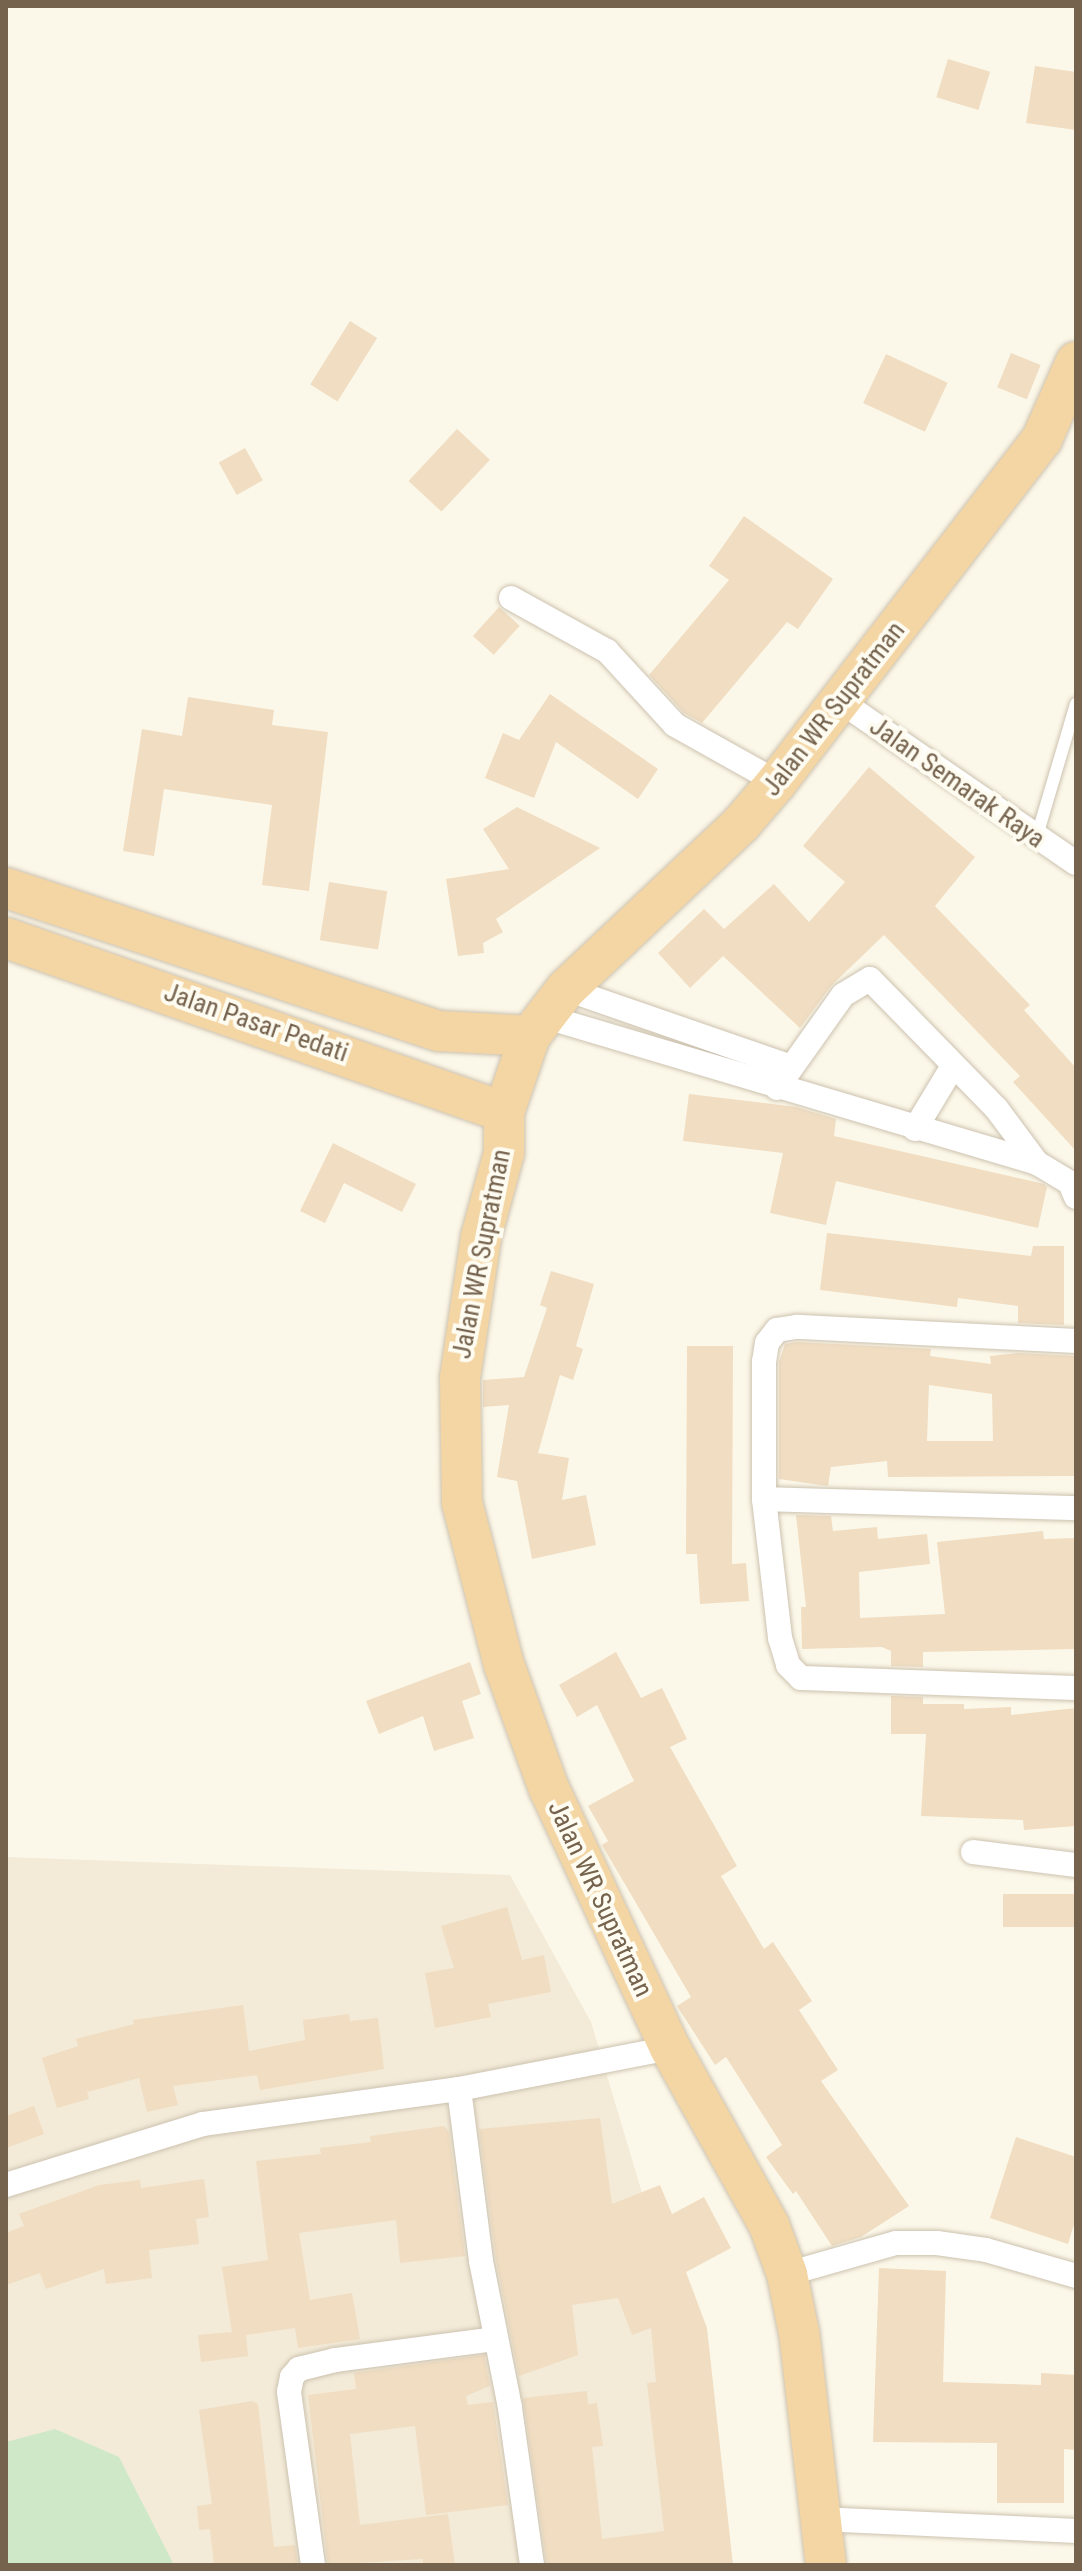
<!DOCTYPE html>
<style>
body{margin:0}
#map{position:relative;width:1082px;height:2571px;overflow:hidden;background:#fcf8e9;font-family:"Roboto Condensed",sans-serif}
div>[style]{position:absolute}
.residential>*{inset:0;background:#f3ebd8}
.green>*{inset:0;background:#cfe9c8}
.building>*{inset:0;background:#f0ddc2;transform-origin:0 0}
.roads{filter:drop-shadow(0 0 2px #cdc2b0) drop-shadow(0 0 2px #cdc2b0)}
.service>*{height:12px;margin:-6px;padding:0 6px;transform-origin:6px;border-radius:6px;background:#fff}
.minor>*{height:24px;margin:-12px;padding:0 12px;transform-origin:12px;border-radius:12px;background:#fff}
.trunk>*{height:40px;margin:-20px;padding:0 20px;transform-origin:20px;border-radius:20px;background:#f4d6a5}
span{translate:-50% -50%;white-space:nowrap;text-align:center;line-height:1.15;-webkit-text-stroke:8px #fefbf0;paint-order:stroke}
.street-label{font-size:26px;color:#75634e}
.frame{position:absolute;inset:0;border:8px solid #75634e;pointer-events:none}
</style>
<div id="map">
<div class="residential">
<i style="clip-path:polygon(6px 1857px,510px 1875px,591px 2022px,683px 2330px,722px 2565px,6px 2565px)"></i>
</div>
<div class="green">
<i style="clip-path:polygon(55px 2429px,119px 2457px,174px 2565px,6px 2565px,6px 2442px)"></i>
</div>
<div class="building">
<i style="left:948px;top:59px;width:44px;height:40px;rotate:17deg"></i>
<i style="clip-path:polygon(1035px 66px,1076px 72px,1076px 130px,1026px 123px)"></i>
<i style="left:350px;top:321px;width:32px;height:75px;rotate:32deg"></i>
<i style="left:1011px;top:353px;width:32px;height:37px;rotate:22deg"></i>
<i style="left:886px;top:354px;width:68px;height:54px;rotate:25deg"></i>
<i style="left:457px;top:429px;width:45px;height:71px;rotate:43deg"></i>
<i style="left:245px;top:448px;width:37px;height:30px;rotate:61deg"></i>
<i style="clip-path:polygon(744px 516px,833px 579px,798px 629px,787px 622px,702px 723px,684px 713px,649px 675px,729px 580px,709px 566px)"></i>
<i style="left:499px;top:607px;width:28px;height:39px;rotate:42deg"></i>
<i style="clip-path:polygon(550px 694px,658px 769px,638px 799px,556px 742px,534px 798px,485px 778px,503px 733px,519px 740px)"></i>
<i style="clip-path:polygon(188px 697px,274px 710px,272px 725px,328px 732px,309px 891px,262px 885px,272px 805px,164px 789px,154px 856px,123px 851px,142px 729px,182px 736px)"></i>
<i style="clip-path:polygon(869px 767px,975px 857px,935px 906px,1030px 1005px,1024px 1010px,1076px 1068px,1076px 1151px,1013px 1082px,1020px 1076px,884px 935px,831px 986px,800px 1028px,723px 956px,690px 988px,658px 953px,704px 909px,724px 929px,774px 884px,809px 922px,845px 882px,803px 846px)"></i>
<i style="clip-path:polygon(517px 807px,600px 848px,496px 919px,503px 932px,483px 943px,484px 953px,458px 956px,446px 879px,509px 869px,483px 829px)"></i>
<i style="left:329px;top:882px;width:59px;height:59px;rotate:9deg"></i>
<i style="clip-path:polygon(689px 1094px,796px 1107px,836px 1119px,834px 1136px,1044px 1184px,1047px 1187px,1038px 1228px,836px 1181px,826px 1225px,770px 1213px,783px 1153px,683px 1141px)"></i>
<i style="clip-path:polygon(333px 1143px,416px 1184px,402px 1212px,344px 1183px,325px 1223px,300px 1211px)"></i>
<i style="clip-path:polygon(827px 1233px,1031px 1256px,1033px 1246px,1064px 1246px,1064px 1325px,1018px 1323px,1018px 1306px,958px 1298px,957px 1307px,820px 1290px)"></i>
<i style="clip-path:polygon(551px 1271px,594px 1284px,576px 1346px,583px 1349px,573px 1380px,560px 1375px,538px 1453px,569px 1458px,562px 1500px,586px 1495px,596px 1545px,532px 1559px,517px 1481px,497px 1477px,509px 1405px,483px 1407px,483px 1380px,524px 1377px,547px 1308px,540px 1305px)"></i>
<i style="clip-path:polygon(evenodd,797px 1342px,931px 1349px,930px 1356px,991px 1364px,990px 1356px,1018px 1353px,1075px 1356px,1076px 1476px,888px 1477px,887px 1461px,831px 1467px,828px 1486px,779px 1479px,779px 1362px,785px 1344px,797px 1342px,929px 1385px,992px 1394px,993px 1441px,927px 1441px,929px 1385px)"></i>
<i style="clip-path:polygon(687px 1346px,733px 1346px,732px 1564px,746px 1563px,749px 1601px,700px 1604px,697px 1554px,686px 1554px)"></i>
<i style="clip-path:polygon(796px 1515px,831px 1516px,833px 1531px,877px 1527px,878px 1539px,927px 1534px,930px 1564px,859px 1572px,860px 1618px,945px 1614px,937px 1542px,1043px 1531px,1044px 1539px,1076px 1538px,1076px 1649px,923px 1652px,923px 1667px,891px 1666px,891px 1651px,882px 1647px,802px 1649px,801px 1607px,806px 1607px)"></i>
<i style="clip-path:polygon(616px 1652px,641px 1698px,662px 1688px,687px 1739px,670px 1747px,737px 1866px,721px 1876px,764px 1949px,773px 1942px,812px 2001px,799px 2010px,838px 2070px,821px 2081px,909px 2206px,861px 2237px,832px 2246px,796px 2191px,793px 2194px,766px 2157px,782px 2145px,726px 2057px,715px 2065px,677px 2006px,691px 1997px,602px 1845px,608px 1841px,588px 1806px,634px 1781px,597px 1705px,577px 1717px,559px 1685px)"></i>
<i style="clip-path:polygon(470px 1662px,481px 1694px,462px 1701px,474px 1738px,434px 1751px,423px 1716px,379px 1734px,366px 1701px)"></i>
<i style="clip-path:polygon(891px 1696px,923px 1697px,923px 1704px,964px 1704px,964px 1709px,1011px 1707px,1011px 1715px,1076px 1708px,1076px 1826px,1024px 1830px,1023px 1820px,921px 1816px,926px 1734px,891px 1734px)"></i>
<i style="left:1003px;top:1894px;width:73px;height:33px"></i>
<i style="clip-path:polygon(507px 1907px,522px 1960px,544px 1955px,551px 1992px,488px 2004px,491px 2017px,435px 2028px,425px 1973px,454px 1968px,441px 1926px)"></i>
<i style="clip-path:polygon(243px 2005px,249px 2051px,305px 2040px,303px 2020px,349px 2014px,350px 2021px,378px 2018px,384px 2069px,260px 2090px,257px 2075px,173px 2086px,178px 2105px,147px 2112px,139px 2078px,87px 2092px,89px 2099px,57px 2108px,42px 2058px,78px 2046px,76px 2039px,134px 2024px,133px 2020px)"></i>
<i style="clip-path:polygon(34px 2106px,44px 2134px,6px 2148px,6px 2116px)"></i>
<i style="clip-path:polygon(600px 2118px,612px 2204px,660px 2185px,672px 2214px,704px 2197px,731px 2248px,686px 2272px,707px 2328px,733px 2565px,547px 2565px,523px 2398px,587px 2391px,588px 2404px,597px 2403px,603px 2446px,592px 2447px,602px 2539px,664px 2531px,647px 2383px,656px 2382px,651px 2328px,632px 2335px,618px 2298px,572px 2305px,578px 2355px,519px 2376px,496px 2259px,479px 2129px)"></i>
<i style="clip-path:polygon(444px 2126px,449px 2132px,465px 2256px,400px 2263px,396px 2220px,299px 2233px,310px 2300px,352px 2293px,360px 2339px,298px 2348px,295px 2328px,246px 2335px,248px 2356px,201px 2362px,198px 2335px,232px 2332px,222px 2267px,268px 2260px,256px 2161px,321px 2154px,320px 2148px,371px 2142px,370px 2136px)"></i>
<i style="clip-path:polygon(1016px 2137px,1076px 2157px,1076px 2218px,1068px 2244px,990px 2218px)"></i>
<i style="clip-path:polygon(204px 2179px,209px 2217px,196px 2219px,199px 2244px,149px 2250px,152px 2278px,106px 2284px,104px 2269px,46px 2289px,40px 2273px,6px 2285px,6px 2233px,24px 2226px,19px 2214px,99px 2185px,140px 2180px,141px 2188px)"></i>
<i style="clip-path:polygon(879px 2268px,946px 2271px,943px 2382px,1041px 2385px,1041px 2373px,1076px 2375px,1076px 2450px,1064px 2449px,1064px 2503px,997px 2503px,997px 2443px,873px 2442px)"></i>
<i style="clip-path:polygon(484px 2355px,490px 2386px,466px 2396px,468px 2405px,493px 2402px,508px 2505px,426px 2515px,415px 2426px,350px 2434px,360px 2525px,448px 2514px,455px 2565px,423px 2565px,423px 2559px,328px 2565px,308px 2395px,356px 2389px,354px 2373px)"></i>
<i style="clip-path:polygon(252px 2401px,258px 2404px,274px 2547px,295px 2545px,298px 2565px,214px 2565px,210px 2529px,199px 2530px,197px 2506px,212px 2504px,199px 2410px)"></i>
</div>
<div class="roads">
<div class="service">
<i style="left:1036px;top:839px;width:141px;rotate:-73.5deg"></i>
</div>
<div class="minor">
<i style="left:511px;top:598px;width:110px;rotate:28.9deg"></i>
<i style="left:607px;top:651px;width:100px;rotate:47.4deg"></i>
<i style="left:675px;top:725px;width:117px;rotate:29.2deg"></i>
<i style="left:840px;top:701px;width:286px;rotate:34.5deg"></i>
<i style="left:566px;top:989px;width:238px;rotate:19.1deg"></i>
<i style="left:543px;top:1016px;width:515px;rotate:16.57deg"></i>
<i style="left:1037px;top:1163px;width:39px;rotate:31deg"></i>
<i style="left:1070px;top:1183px;width:15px;rotate:67deg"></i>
<i style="left:777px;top:1088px;width:114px;rotate:-54.6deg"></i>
<i style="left:843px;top:995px;width:31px;rotate:-31deg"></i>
<i style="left:870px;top:979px;width:180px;rotate:45.7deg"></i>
<i style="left:996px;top:1108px;width:69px;rotate:53.3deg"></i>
<i style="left:915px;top:1129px;width:74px;rotate:-58.9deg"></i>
<i style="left:1076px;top:1341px;width:280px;rotate:-177.1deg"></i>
<i style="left:796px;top:1327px;width:19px;rotate:171deg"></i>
<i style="left:777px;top:1330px;width:16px;rotate:128deg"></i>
<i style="left:767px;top:1343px;width:18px;rotate:99deg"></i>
<i style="left:764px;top:1361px;width:138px;rotate:90deg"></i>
<i style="left:764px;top:1499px;width:140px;rotate:83.4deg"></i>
<i style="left:780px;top:1638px;width:28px;rotate:73deg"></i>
<i style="left:788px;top:1665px;width:18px;rotate:45deg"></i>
<i style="left:801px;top:1678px;width:275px;rotate:2.1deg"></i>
<i style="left:764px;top:1499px;width:312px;rotate:1.7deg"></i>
<i style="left:973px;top:1852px;width:104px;rotate:7.2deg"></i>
<i style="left:459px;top:2089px;width:173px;rotate:82.7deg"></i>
<i style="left:481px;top:2261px;width:150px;rotate:78.8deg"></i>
<i style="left:510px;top:2408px;width:159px;rotate:82deg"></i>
<i style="left:6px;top:2185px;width:206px;rotate:-17.2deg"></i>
<i style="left:203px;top:2124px;width:258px;rotate:-7.8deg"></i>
<i style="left:459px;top:2089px;width:215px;rotate:-11deg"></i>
<i style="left:787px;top:2274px;width:113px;rotate:-15.9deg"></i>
<i style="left:896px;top:2243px;width:41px"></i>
<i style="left:937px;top:2243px;width:49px;rotate:8.1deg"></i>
<i style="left:986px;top:2250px;width:94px;rotate:16.1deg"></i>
<i style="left:821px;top:2519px;width:255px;rotate:2.7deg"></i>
<i style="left:313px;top:2565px;width:175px;rotate:-97.9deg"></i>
<i style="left:289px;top:2392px;width:15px;rotate:-79deg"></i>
<i style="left:292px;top:2377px;width:11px;rotate:-49deg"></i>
<i style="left:299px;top:2369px;width:37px;rotate:-14deg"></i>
<i style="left:335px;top:2360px;width:160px;rotate:-7.5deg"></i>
</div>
<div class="trunk">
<i style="left:6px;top:888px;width:456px;rotate:18.3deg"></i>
<i style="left:439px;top:1031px;width:91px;rotate:3.1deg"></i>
<i style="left:6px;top:938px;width:528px;rotate:19.26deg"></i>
<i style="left:826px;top:2565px;width:234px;rotate:-96.6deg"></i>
<i style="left:799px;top:2333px;width:60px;rotate:-101.5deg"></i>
<i style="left:787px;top:2274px;width:52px;rotate:-110.2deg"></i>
<i style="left:769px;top:2225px;width:203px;rotate:-119.2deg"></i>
<i style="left:670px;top:2048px;width:286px;rotate:-115deg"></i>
<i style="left:549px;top:1789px;width:132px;rotate:-109.9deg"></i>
<i style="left:504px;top:1665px;width:167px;rotate:-104.5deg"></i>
<i style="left:462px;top:1503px;width:125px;rotate:-90.9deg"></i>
<i style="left:460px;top:1378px;width:143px;rotate:-81.5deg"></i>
<i style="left:481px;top:1237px;width:87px;rotate:-74.7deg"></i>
<i style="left:504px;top:1153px;width:41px;rotate:-90deg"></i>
<i style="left:504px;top:1112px;width:80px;rotate:-71.1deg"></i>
<i style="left:530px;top:1036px;width:59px;rotate:-52.5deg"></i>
<i style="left:566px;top:989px;width:241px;rotate:-43.3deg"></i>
<i style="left:741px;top:824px;width:55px;rotate:-49.4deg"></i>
<i style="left:777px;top:782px;width:433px;rotate:-52.3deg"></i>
<i style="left:1042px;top:439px;width:84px;rotate:-66.2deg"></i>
</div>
</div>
<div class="street-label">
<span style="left:834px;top:709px;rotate:-52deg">Jalan WR Supratman</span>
<span style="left:957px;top:783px;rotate:35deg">Jalan Semarak Raya</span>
<span style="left:256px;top:1023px;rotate:19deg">Jalan Pasar Pedati</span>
<span style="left:482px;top:1254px;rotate:-79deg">Jalan WR Supratman</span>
<span style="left:600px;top:1899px;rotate:65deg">Jalan WR Supratman</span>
</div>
<div class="frame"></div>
</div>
